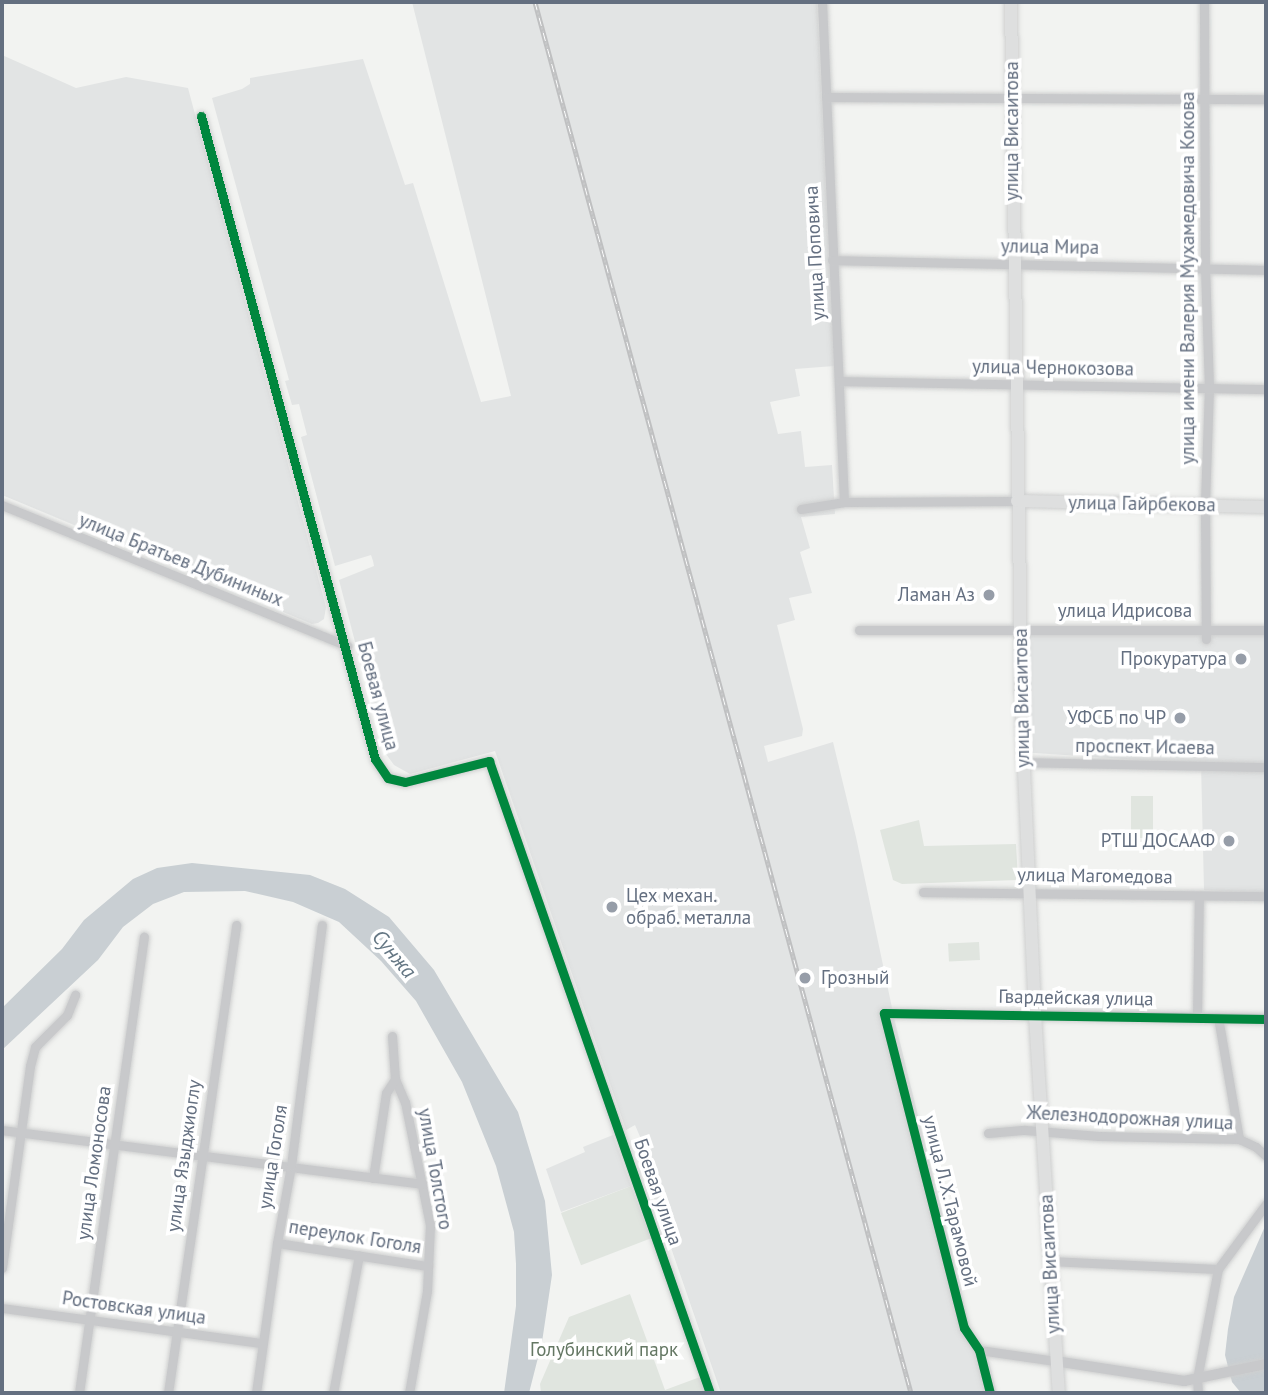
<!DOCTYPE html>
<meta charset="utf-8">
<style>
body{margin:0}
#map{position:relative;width:1268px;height:1395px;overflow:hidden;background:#f2f3f1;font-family:"PT Sans",sans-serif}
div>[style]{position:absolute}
.built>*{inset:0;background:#e2e4e4}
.green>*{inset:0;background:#e0e5df;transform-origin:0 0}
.water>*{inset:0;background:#c9cfd3}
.roads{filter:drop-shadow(0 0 2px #cecfcf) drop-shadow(0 0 2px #cecfcf)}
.minor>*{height:9px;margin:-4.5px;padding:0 4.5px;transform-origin:4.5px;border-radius:4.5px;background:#c8c9cb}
.tertiary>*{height:10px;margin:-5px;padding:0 5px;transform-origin:5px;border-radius:5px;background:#c8c9cb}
.secondary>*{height:12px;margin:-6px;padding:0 6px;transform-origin:6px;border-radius:6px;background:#dedfdf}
.rail>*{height:5px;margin-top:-2.5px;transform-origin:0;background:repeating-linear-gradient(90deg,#fff 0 8px,#bfc0c1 0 16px);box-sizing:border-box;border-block:2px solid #bfc0c1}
.cycleway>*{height:9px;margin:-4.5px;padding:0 4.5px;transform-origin:4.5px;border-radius:4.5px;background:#00873e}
.dots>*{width:19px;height:19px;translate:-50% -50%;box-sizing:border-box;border:4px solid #fff;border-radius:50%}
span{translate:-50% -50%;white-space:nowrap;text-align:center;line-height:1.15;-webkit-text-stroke:7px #fff;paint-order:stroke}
.street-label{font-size:19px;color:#646f80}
.poi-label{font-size:19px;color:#646f80}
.right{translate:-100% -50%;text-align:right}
.left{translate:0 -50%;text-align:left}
.park-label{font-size:19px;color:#647763}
.water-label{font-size:21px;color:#657784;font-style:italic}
.frame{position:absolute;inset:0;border:4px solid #646f80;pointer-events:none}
</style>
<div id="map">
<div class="built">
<i style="clip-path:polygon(412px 2px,817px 2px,834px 366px,795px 369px,800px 396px,770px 402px,778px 434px,801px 431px,805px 467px,832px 465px,835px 514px,801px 517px,810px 548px,800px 552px,812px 593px,789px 598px,795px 620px,777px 625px,803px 729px,802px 736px,764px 746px,768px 762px,833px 742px,856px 837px,895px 1022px,971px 1331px,989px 1361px,997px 1393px,721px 1393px,635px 1143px,641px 1139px,635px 1125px,626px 1130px,495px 751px,410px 774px,394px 765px,383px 750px,339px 580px,374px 566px,373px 561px,371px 555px,335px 566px,301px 437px,307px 435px,299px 404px,292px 405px,285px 381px,289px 380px,212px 98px,242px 89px,250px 84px,250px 78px,363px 59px,405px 185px,413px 183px,481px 402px,511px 396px)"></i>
<i style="clip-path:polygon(2px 55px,76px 88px,126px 77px,188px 88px,326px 607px,324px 619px,318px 623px,312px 624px,2px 495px)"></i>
<i style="clip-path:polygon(1015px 627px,1266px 630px,1266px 893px,1204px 890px,1201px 764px,1019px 752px)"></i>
<i style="clip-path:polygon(613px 1135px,631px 1186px,561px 1212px,546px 1169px,585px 1152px,583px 1147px)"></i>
</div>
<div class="green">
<i style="left:1131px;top:796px;width:22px;height:42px"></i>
<i style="clip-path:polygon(919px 820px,924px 846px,1016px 844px,1018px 880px,902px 884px,893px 880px,880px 830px)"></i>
<i style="left:979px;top:942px;width:18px;height:31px;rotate:87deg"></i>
<i style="left:631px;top:1186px;width:56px;height:75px;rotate:69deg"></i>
<i style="clip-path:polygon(630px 1294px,665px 1390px,700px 1377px,706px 1393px,541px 1393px,540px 1384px,569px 1317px)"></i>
</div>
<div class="water">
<i style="clip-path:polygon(192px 863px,310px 875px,345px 889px,389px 917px,434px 970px,518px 1112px,545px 1201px,552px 1275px,542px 1342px,529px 1393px,504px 1393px,516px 1306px,516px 1264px,514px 1232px,496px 1166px,462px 1082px,416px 1001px,381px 961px,339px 922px,293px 902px,245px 891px,184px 892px,153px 904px,123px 927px,98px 960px,2px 1050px,2px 1008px,62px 949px,84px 920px,133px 879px,157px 868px)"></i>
<i style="clip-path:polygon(1266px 1224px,1266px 1393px,1241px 1393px,1232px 1382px,1225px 1355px,1228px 1329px,1234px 1297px)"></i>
</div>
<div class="roads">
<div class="minor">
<i style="left:822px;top:2px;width:500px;rotate:87.48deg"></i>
<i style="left:1204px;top:2px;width:265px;rotate:89.8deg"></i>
<i style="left:1205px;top:267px;width:121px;rotate:88.1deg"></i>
<i style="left:1209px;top:388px;width:117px;rotate:92deg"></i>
<i style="left:1205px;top:505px;width:134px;rotate:89.6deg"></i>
<i style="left:826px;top:97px;width:440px;rotate:0.3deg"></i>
<i style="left:201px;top:116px;width:666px;rotate:74.86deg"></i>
<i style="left:375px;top:759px;width:23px;rotate:56deg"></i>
<i style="left:388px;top:778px;width:17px;rotate:13deg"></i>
<i style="left:405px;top:782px;width:87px;rotate:-14deg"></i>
<i style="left:489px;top:761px;width:670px;rotate:70.73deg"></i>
<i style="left:832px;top:260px;width:434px;rotate:1.3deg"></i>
<i style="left:840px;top:381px;width:426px;rotate:1.1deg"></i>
<i style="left:2px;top:505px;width:373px;rotate:22.2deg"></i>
<i style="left:801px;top:509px;width:44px;rotate:-9.2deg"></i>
<i style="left:844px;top:502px;width:173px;rotate:-0.3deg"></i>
<i style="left:859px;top:630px;width:407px"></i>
<i style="left:1023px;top:762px;width:243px;rotate:1.2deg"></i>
<i style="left:923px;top:892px;width:343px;rotate:0.7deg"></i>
<i style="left:1197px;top:1017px;width:121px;rotate:-89.1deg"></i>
<i style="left:1218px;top:1017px;width:124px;rotate:80.2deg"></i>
<i style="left:392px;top:1036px;width:43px;rotate:86deg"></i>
<i style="left:395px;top:1079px;width:25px;rotate:67deg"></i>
<i style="left:405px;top:1102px;width:126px;rotate:78.5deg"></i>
<i style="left:430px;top:1225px;width:66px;rotate:92.6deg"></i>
<i style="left:427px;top:1291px;width:104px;rotate:100deg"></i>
<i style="left:2px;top:1130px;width:424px;rotate:7.3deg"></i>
<i style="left:988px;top:1133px;width:37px;rotate:-5deg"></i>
<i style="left:1025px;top:1130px;width:74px;rotate:4.6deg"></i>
<i style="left:1099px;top:1136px;width:140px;rotate:1.2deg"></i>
<i style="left:1239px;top:1139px;width:19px;rotate:25deg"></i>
<i style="left:1256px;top:1147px;width:13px;rotate:42deg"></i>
<i style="left:373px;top:1178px;width:86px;rotate:-81.3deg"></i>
<i style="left:386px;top:1093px;width:17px;rotate:-57deg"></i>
<i style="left:277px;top:1243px;width:153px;rotate:8.7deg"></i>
<i style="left:1049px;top:1261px;width:169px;rotate:2.7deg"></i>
<i style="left:2px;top:1268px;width:204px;rotate:-82.1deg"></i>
<i style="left:30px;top:1066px;width:20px;rotate:-75deg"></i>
<i style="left:35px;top:1047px;width:45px;rotate:-45deg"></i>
<i style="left:67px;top:1015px;width:22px;rotate:-68deg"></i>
<i style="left:2px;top:1308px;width:262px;rotate:7.7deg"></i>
<i style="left:979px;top:1350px;width:77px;rotate:8.2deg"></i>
<i style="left:79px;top:1393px;width:461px;rotate:-81.9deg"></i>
<i style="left:168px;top:1393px;width:473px;rotate:-81.7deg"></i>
<i style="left:256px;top:1393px;width:151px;rotate:-82deg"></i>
<i style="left:277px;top:1243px;width:78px;rotate:-79.7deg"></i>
<i style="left:291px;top:1166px;width:243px;rotate:-82.7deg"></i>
<i style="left:333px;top:1393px;width:140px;rotate:-79.3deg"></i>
<i style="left:990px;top:1393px;width:44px;rotate:-104.3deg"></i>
<i style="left:979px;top:1350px;width:27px;rotate:-124deg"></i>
<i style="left:964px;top:1328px;width:325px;rotate:-104.3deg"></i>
<i style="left:884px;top:1013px;width:151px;rotate:0.8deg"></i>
<i style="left:1198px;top:1393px;width:14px;rotate:-94deg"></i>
<i style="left:1197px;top:1379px;width:112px;rotate:-79.2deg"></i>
<i style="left:1218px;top:1269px;width:81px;rotate:-53.6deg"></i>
</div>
<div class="tertiary">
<i style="left:1035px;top:1015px;width:231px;rotate:1deg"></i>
<i style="left:1055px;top:1361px;width:131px;rotate:8.8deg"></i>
<i style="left:1184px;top:1381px;width:84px;rotate:-11.7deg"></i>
</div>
<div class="secondary">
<i style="left:1011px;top:2px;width:724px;rotate:89.13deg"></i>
<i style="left:1022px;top:726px;width:289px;rotate:87.4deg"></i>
<i style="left:1035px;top:1015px;width:379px;rotate:86.4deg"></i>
<i style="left:1017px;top:501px;width:249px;rotate:1.4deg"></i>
</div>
</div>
<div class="rail">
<i style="left:535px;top:2px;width:1441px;rotate:74.87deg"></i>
</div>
<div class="cycleway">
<i style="left:201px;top:116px;width:666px;rotate:74.86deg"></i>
<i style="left:375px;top:759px;width:23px;rotate:56deg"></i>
<i style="left:388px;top:778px;width:17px;rotate:13deg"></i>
<i style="left:405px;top:782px;width:87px;rotate:-14deg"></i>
<i style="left:489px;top:761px;width:670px;rotate:70.73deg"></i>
<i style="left:990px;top:1393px;width:44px;rotate:-104.3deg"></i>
<i style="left:979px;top:1350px;width:27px;rotate:-124deg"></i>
<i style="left:964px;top:1328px;width:325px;rotate:-104.3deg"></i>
<i style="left:884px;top:1013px;width:382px;rotate:0.9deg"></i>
</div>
<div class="dots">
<i style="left:989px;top:595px;background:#969da8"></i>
<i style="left:1241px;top:659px;background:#969da8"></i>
<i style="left:1180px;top:718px;background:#969da8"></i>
<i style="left:1229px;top:841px;background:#969da8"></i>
<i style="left:612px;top:907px;background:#969da8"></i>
<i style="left:805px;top:978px;background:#969da8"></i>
</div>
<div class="street-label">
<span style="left:1012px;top:131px;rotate:-90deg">улица Висаитова</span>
<span style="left:1050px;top:247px;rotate:1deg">улица Мира</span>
<span style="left:815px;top:253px;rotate:-93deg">улица Поповича</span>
<span style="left:1188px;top:278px;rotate:-90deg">улица имени Валерия Мухамедовича Кокова</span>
<span style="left:1053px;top:368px;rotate:1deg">улица Чернокозова</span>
<span style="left:1142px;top:504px;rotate:1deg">улица Гайрбекова</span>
<span style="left:181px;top:560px;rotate:22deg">улица Братьев Дубининых</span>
<span style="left:1125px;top:611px">улица Идрисова</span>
<span style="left:378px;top:696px;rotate:75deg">Боевая улица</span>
<span style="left:1022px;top:698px;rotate:-91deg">улица Висаитова</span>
<span style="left:1145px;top:747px;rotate:1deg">проспект Исаева</span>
<span style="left:1095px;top:876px;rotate:1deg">улица Магомедова</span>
<span style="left:1076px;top:998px;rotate:1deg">Гвардейская улица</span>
<span style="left:1130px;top:1118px;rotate:3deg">Железнодорожная улица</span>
<span style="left:184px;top:1156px;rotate:-82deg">улица Языджиоглу</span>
<span style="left:273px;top:1157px;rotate:-81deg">улица Гоголя</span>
<span style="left:94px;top:1163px;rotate:-82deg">улица Ломоносова</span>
<span style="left:435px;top:1169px;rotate:80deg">улица Толстого</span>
<span style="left:658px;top:1192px;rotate:71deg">Боевая улица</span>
<span style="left:950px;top:1201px;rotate:76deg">улица Л.Х.Тарамовой</span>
<span style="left:355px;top:1237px;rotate:9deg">переулок Гоголя</span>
<span style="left:1050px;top:1264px;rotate:-93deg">улица Висаитова</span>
<span style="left:134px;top:1308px;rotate:8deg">Ростовская улица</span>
</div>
<div class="poi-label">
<span class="right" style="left:975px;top:595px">Ламан Аз</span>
<span class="right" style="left:1227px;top:659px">Прокуратура</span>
<span class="right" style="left:1166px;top:718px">УФСБ по ЧР</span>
<span class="right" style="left:1215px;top:841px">РТШ ДОСААФ</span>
<span class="left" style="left:626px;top:907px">Цех механ.<br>обраб. металла</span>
<span class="left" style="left:821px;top:978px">Грозный</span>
</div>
<div class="park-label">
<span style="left:604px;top:1350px">Голубинский парк</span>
</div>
<div class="water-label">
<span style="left:394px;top:954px;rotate:50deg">Сунжа</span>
</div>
<div class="frame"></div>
</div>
